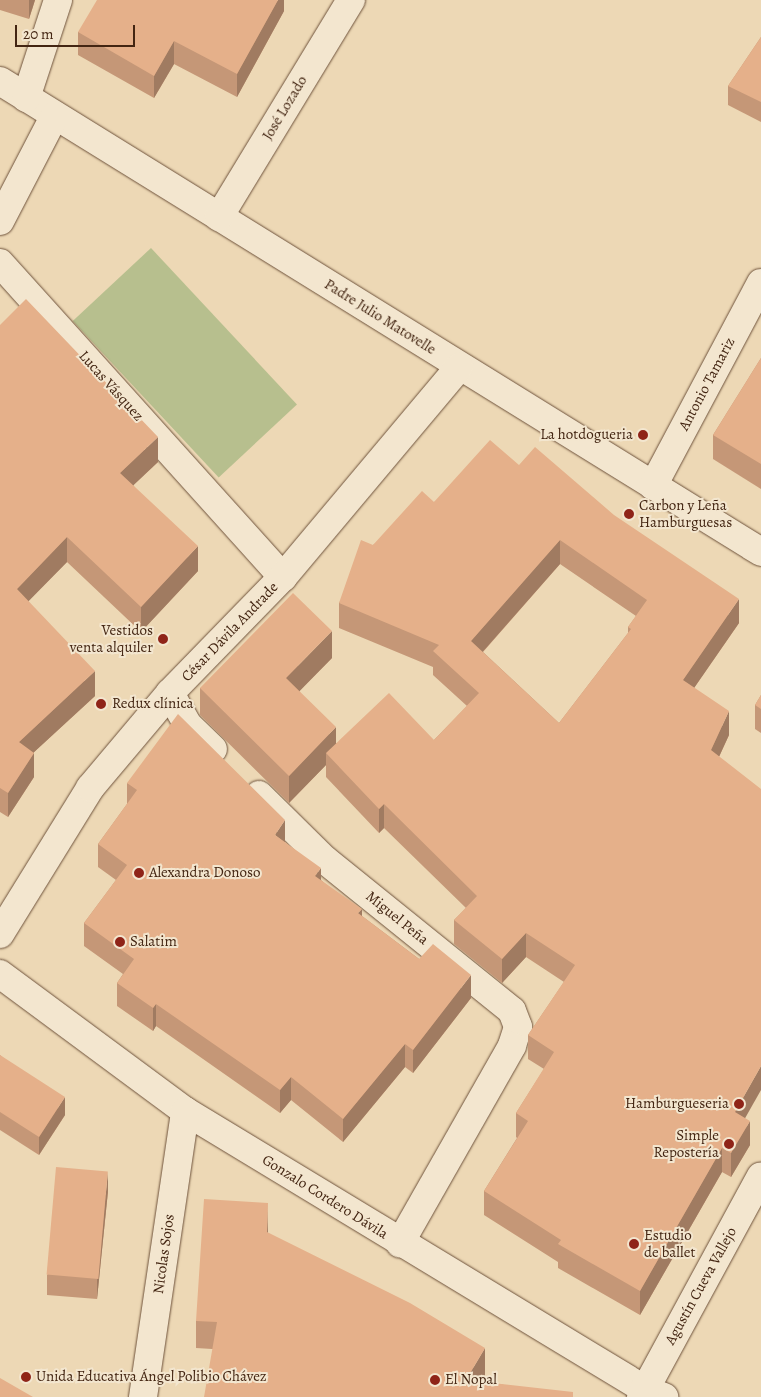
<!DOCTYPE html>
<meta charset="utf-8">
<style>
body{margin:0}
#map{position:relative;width:761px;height:1397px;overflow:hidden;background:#edd8b5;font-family:Alegreya,serif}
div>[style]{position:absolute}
.green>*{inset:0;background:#b7bf8e;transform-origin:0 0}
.roads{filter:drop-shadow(0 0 1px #6e523b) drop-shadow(0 0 1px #6e523b)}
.minor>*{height:28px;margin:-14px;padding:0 14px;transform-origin:14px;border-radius:14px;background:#f3e6cf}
.wall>*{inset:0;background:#c59777}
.shaded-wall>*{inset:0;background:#a07b61}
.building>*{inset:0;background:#e5b08a;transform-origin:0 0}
.dots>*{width:14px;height:14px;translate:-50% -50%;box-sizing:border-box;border:2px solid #f3e6cf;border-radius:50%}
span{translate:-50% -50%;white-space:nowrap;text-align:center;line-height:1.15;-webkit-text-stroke:4px #f3e6cf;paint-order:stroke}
.street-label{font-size:15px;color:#432512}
.poi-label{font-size:15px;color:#432512}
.right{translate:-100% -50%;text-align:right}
.left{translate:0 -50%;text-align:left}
.scale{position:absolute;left:15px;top:25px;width:120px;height:22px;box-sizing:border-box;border:2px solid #432512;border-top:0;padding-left:6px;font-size:15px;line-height:18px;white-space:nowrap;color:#432512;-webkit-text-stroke:4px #f3e6cf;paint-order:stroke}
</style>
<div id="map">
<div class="green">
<i style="left:151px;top:248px;width:214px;height:107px;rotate:47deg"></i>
</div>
<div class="roads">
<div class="minor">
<i style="left:0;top:81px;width:895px;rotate:31.75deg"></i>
<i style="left:26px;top:98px;width:103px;rotate:-71.9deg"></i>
<i style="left:219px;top:217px;width:254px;rotate:-58.7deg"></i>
<i style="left:0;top:221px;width:119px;rotate:-62.6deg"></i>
<i style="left:0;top:263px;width:423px;rotate:48deg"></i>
<i style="left:653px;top:486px;width:230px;rotate:-62deg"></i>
<i style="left:170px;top:693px;width:35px;rotate:61deg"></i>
<i style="left:187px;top:724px;width:36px;rotate:44deg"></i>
<i style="left:259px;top:795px;width:93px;rotate:44.6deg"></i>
<i style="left:325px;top:860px;width:240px;rotate:38.9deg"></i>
<i style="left:512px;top:1011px;width:17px;rotate:69deg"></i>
<i style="left:518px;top:1027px;width:20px;rotate:108deg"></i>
<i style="left:512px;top:1046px;width:227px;rotate:119.6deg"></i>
<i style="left:0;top:934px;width:172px;rotate:-58.3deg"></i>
<i style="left:90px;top:788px;width:124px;rotate:-49.9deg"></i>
<i style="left:170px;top:693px;width:162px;rotate:-45.8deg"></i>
<i style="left:283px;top:577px;width:274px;rotate:-50deg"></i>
<i style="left:0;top:974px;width:230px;rotate:36.5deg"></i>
<i style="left:185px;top:1111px;width:537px;rotate:31.2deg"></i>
<i style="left:644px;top:1389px;width:22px;rotate:22deg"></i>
<i style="left:143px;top:1397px;width:289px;rotate:-81.6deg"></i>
<i style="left:641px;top:1397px;width:251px;rotate:-61.5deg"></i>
</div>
</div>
<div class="wall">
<i style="clip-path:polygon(0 0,35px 0,29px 19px,0 10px)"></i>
<i style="clip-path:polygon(284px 0,284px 11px,237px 97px,174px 64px,154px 98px,78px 55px,78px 32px)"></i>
<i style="clip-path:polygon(761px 37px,761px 122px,728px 105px,728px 86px)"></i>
<i style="clip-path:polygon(0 325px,158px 462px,133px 485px,198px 571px,141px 632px,67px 562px,28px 601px,95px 696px,34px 752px,34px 777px,8px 817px,0 812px)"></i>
<i style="clip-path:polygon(761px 358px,761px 489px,713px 459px,713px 435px)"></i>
<i style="clip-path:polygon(evenodd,519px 465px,739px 623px,694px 688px,729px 735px,719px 757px,745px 1118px,750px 1145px,731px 1177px,722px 1172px,640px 1315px,558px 1268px,558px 1262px,484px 1215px,484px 1191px,517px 1138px,516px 1137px,516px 1113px,544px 1069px,528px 1059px,528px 1035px,564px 982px,526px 957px,502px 983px,454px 944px,454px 920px,466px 908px,384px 828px,379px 833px,326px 777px,326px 765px,289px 803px,200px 715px,200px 688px,332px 658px,299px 691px,336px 743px,434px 740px,467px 706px,433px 675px,433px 667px,339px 628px,339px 603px,373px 545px,434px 502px,519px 465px,560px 564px,636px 616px,628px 627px,628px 633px,559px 723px,483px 652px,560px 564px)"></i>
<i style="clip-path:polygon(761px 695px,761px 733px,755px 729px,755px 705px)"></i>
<i style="clip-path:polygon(127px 783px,285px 843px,321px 880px,362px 916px,471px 998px,413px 1073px,405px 1067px,343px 1142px,291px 1100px,280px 1113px,156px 1026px,153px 1031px,117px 1006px,117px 983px,123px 974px,84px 946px,84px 923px,116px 880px,98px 867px,98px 844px,127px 804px)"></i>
<i style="clip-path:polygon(0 1055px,65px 1115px,39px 1155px,0 1130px)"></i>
<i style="clip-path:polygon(108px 1191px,97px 1299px,47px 1295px,47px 1275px)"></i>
<i style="clip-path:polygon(268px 1233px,485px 1375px,481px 1381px,573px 1397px,212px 1349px,196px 1348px,196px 1321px)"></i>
</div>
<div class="shaded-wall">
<i style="clip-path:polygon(29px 0,35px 0,29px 19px)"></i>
<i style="clip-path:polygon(278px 0,284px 0,284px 11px,237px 97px,237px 74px)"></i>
<i style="clip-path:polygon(174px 41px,174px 64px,154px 98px,154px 76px)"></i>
<i style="clip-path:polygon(158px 437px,158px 462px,120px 498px,120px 473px)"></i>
<i style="clip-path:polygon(67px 537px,67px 562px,17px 613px,17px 589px)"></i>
<i style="clip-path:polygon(560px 540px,560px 564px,471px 665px,471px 641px)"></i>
<i style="clip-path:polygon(198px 546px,198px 571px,141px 632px,141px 607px)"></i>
<i style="clip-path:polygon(739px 599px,739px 623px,683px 704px,683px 680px)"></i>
<i style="clip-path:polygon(332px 631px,332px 658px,286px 705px,286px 678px)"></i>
<i style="clip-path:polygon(95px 671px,95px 696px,19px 766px,19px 742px)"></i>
<i style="clip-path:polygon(729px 711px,729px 735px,711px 774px,711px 750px)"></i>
<i style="clip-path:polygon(336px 727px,336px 754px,326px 753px,326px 765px,289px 803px,289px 776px)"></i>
<i style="clip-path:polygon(34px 753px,34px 777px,8px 817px,8px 793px)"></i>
<i style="clip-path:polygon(384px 804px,384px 828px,379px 833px,379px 809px)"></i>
<i style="clip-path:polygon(285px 820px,285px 843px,275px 835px)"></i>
<i style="clip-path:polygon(321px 868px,321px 891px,315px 876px)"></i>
<i style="clip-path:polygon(362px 909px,362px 932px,358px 913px)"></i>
<i style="clip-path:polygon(526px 933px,526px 957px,502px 983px,502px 959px)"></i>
<i style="clip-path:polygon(471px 975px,471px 998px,413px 1073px,413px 1050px)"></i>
<i style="clip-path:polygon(156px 1004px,156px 1026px,153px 1031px,153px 1008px)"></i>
<i style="clip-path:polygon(405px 1044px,405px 1067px,343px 1142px,343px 1119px)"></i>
<i style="clip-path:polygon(761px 1066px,761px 1090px,735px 1136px,735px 1112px)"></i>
<i style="clip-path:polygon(291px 1077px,291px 1100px,280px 1113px,280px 1090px)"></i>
<i style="clip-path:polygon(65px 1097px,65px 1115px,39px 1155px,39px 1137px)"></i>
<i style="clip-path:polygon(750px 1121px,750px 1145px,731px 1177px,731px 1153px)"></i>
<i style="clip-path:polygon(722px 1148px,722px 1172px,640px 1315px,640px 1291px)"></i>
<i style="clip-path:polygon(108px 1172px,108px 1191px,97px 1299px,97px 1280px)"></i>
<i style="clip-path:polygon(268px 1203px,268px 1230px,267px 1259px,267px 1232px)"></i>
<i style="clip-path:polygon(485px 1348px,485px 1375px,472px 1397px,466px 1380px)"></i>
</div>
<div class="building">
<i style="clip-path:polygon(97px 0,278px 0,237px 74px,174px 41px,154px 76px,78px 32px)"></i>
<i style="clip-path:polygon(761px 37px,761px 102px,728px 86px)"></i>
<i style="clip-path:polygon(26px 299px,158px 437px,120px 473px,198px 546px,141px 607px,67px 537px,17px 589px,95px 671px,19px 742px,34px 753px,8px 793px,0 788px,0 325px)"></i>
<i style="clip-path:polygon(761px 358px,761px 464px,713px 435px)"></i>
<i style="clip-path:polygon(evenodd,490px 440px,519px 465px,535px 447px,614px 515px,739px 599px,683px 680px,729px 711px,711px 750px,761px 789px,761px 1066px,735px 1112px,750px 1121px,731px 1153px,722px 1148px,640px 1291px,558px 1244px,561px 1240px,484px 1191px,528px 1121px,516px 1113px,554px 1052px,528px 1035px,575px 965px,526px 933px,502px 959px,454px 920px,477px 896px,384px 804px,379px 809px,326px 753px,389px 693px,434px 740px,479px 693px,433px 651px,439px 645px,339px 603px,361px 540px,373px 545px,422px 491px,434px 502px,490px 440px,560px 540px,647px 600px,628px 627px,631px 629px,559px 723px,471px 641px,560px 540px)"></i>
<i style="clip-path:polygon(293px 593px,332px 631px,286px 678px,336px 727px,289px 776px,200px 688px)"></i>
<i style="clip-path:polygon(761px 695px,761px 709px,755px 705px)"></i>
<i style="clip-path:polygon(178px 714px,285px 820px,275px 835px,321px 868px,315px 876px,362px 909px,358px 913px,419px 959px,433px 944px,471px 975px,413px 1050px,405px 1044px,343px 1119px,291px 1077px,280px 1090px,156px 1004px,153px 1008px,117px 983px,134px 959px,84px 923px,127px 865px,98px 844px,137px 790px,127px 783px)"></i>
<i style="clip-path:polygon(0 1055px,65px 1097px,39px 1137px,0 1112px)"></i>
<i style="left:56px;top:1167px;width:52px;height:108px;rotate:5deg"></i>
<i style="clip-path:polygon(204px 1199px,268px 1203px,267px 1232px,410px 1303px,485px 1348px,466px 1380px,573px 1392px,573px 1397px,204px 1397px,217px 1322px,196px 1321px)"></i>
<i style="clip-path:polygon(0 1378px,33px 1397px,0 1397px)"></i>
</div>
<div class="dots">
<i style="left:643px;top:435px;background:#8f2418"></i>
<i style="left:629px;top:514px;background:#8f2418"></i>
<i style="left:163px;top:639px;background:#8f2418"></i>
<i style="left:101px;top:704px;background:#8f2418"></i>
<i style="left:139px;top:873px;background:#8f2418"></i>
<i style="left:120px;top:942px;background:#8f2418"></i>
<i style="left:739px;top:1104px;background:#8f2418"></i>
<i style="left:729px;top:1144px;background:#8f2418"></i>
<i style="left:634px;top:1244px;background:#8f2418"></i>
<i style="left:26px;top:1377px;background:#8f2418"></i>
<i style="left:435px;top:1380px;background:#8f2418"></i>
</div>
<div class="street-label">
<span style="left:285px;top:108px;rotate:-59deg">José Lozado</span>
<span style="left:380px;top:317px;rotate:32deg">Padre Julio Matovelle</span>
<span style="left:707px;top:384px;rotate:-62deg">Antonio Tamariz</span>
<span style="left:111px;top:386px;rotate:48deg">Lucas Vásquez</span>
<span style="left:230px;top:632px;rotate:-46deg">César Dávila Andrade</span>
<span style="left:397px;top:918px;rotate:39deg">Miguel Peña</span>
<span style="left:325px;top:1197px;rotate:32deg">Gonzalo Cordero Dávila</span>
<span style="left:164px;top:1254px;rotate:-82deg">Nicolas Sojos</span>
<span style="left:701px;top:1286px;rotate:-61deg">Agustín Cueva Vallejo</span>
</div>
<div class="poi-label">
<span class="right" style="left:633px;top:435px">La hotdogueria</span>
<span class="left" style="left:639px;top:514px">Carbon y Leña<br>Hamburguesas</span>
<span class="right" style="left:153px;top:639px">Vestidos<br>venta alquiler</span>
<span class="left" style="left:112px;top:704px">Redux clínica</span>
<span class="left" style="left:149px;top:873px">Alexandra Donoso</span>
<span class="left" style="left:130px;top:942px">Salatim</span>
<span class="right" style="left:729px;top:1104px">Hamburgueseria</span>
<span class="right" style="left:719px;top:1144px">Simple<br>Repostería</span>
<span class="left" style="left:644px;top:1244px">Estudio<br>de ballet</span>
<span class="left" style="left:36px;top:1377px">Unida Educativa Ángel Polibio Chávez</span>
<span class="left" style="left:445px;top:1380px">El Nopal</span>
</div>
<div class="scale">20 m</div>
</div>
